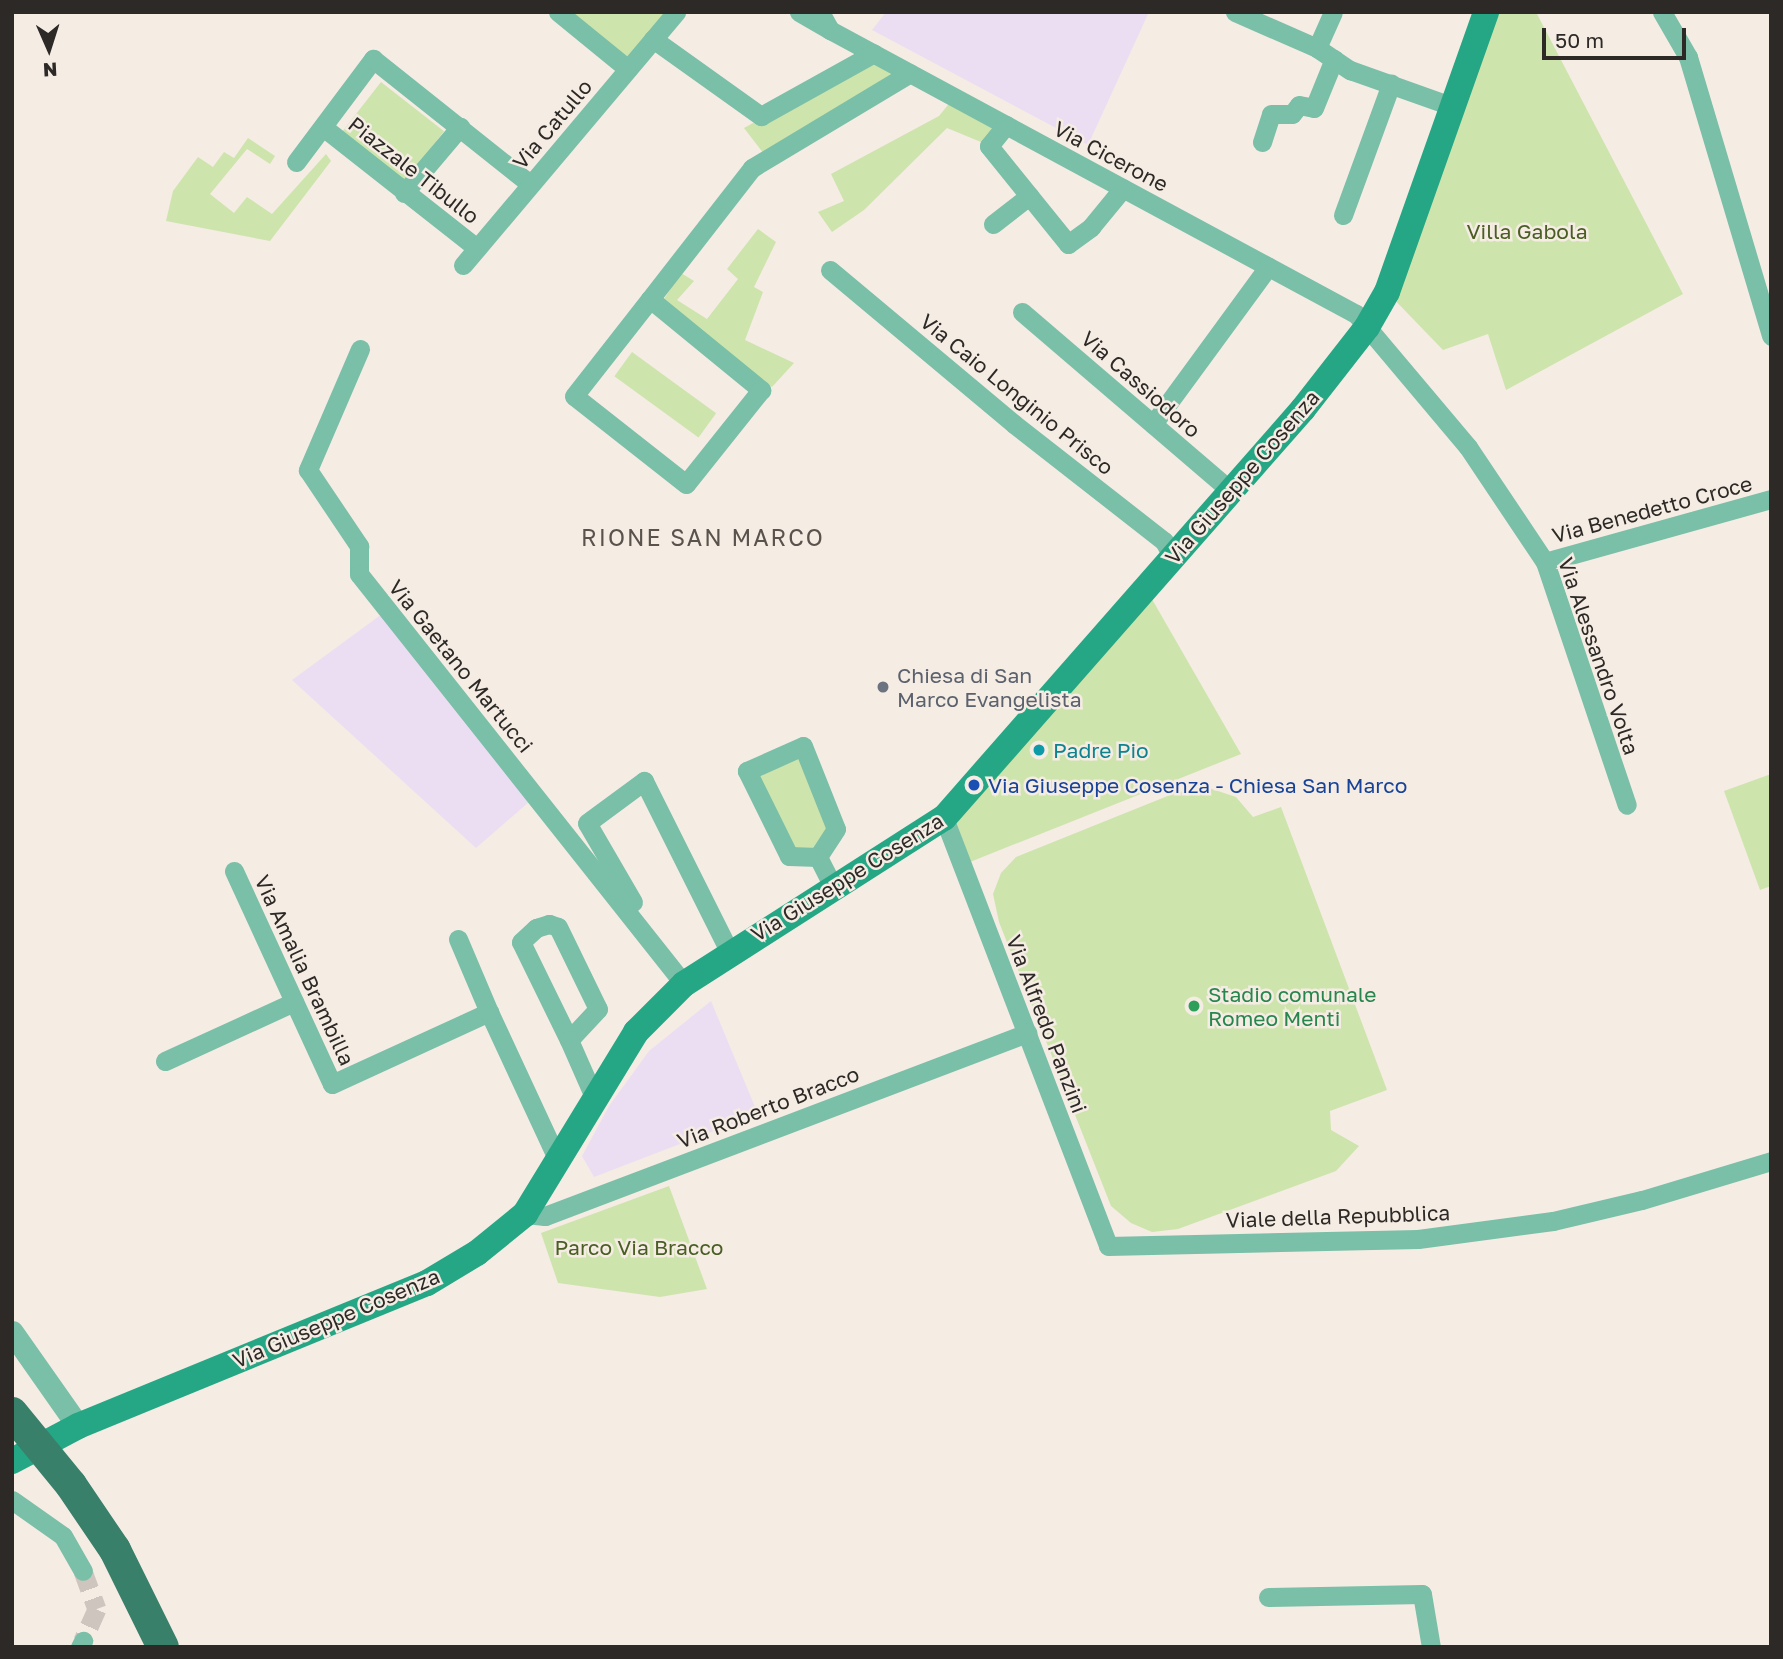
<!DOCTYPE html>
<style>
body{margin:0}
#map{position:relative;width:1783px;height:1659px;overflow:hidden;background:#f5ece4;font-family:"Golos Text",sans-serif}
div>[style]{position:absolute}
.education>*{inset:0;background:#ecdef2}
.green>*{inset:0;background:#cee4ad;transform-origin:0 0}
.minor-tunnel>*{height:19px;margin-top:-9.5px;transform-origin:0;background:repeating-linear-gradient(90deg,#cdc5be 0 19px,transparent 0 29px)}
.minor>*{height:19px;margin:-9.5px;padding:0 9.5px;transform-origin:9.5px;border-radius:9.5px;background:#7abfa7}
.tertiary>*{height:23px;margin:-11.5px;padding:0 11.5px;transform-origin:11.5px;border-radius:11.5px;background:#7abfa7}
.secondary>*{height:26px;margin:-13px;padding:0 13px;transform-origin:13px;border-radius:13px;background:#25a785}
.trunk-bridge>*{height:32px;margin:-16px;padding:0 16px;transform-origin:16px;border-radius:16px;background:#38806a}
.dots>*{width:19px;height:19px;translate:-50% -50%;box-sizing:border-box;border:4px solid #f5ece4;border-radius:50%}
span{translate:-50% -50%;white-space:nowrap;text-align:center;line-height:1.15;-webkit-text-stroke:5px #f5ece4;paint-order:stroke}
.street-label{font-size:21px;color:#2c2926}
.park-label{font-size:21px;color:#495e23}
.worship-label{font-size:21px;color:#5b616d}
.left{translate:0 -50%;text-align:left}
.culture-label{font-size:21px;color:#0d838f}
.transit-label{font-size:21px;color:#164399}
.leisure-label{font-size:21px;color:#27864d}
.neighbourhood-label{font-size:23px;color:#5a534d;letter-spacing:2px}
.frame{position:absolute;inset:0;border:14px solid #2c2926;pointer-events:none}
.north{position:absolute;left:14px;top:14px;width:70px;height:70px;-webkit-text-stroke:5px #f5ece4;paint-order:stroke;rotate:177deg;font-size:19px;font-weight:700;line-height:28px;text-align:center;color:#2c2926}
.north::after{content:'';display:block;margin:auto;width:24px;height:32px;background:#2c2926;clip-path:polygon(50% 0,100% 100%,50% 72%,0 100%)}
.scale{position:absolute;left:1542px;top:28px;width:144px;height:32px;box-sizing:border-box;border:4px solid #2c2926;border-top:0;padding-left:9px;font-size:21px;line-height:24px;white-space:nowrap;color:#2c2926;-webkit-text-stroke:5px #f5ece4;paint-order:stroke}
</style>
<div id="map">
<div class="education">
<i style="clip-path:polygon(886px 12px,1149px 12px,1088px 145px,872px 30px)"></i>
<i style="clip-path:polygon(382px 614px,529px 802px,476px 848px,292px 680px)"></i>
<i style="clip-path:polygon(711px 1001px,758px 1114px,594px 1177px,582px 1156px,609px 1106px,649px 1051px)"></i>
</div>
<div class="green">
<i style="clip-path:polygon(562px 12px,662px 12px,665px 15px,625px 62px)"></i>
<i style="clip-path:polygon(1492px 12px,1536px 12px,1683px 294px,1506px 390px,1488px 334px,1443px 350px,1387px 292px)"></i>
<i style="clip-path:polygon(873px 55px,908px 74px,767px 158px,744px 128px)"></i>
<i style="left:381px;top:82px;width:80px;height:63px;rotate:38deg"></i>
<i style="clip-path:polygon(952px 100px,997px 126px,981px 142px,947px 128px,864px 210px,832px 232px,818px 212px,844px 201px,831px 174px,939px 116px)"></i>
<i style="clip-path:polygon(248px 138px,275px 156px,270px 164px,247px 149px,210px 194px,234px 213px,247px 197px,272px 214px,326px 154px,331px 161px,270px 241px,166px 221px,173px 191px,198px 157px,213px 167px,224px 152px,234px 158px)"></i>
<i style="clip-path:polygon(758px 229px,776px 242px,754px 287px,763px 292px,745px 340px,794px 363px,772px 387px,662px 302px,681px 273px,694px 281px,677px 300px,707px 319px,738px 279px,727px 269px)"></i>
<i style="left:632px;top:352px;width:104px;height:30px;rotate:36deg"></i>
<i style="clip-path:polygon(1149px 594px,1241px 754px,970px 862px,952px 810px)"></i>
<i style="clip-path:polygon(803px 746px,836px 829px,818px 857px,789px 856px,750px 779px)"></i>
<i style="clip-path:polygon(1771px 774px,1771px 886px,1760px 890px,1724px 791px)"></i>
<i style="clip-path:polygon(1206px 787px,1236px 797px,1253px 817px,1281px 807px,1387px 1090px,1330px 1111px,1331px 1130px,1359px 1146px,1336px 1171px,1178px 1229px,1152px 1232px,1131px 1223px,1111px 1206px,999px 922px,993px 894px,1001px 873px,1016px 857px,1175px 793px)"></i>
<i style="clip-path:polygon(669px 1186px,707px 1289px,660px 1297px,558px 1283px,541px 1233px)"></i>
</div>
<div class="minor-tunnel">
<i style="left:83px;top:1571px;width:40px;rotate:69.8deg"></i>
<i style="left:97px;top:1609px;width:35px;rotate:114deg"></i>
</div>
<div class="minor">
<i style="left:558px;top:12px;width:90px;rotate:39.2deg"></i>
<i style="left:799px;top:12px;width:34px;rotate:30deg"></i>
<i style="left:820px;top:12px;width:21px;rotate:61deg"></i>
<i style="left:830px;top:30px;width:598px;rotate:28.37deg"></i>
<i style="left:1356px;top:314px;width:174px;rotate:49.9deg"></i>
<i style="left:1468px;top:447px;width:138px;rotate:56.2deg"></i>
<i style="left:1545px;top:562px;width:256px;rotate:71.4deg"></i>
<i style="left:1235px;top:12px;width:90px;rotate:23.7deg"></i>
<i style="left:1317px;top:48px;width:40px;rotate:34deg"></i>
<i style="left:1350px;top:70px;width:110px;rotate:19.6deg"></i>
<i style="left:1662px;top:12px;width:52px;rotate:60deg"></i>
<i style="left:1688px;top:57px;width:291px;rotate:73.4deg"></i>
<i style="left:653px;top:39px;width:133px;rotate:35.5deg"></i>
<i style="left:761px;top:116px;width:129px;rotate:-29.1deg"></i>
<i style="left:1317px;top:48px;width:39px;rotate:-66deg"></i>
<i style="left:1006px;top:125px;width:27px;rotate:129deg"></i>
<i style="left:989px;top:146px;width:126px;rotate:51.1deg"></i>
<i style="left:1068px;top:244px;width:29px;rotate:-36deg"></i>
<i style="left:1091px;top:227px;width:50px;rotate:-50.6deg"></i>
<i style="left:323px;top:127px;width:196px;rotate:38.2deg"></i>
<i style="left:1262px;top:142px;width:29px;rotate:-72deg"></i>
<i style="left:1271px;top:114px;width:21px"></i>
<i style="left:1292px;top:114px;width:11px;rotate:-52deg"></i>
<i style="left:1299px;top:105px;width:15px;rotate:11deg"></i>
<i style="left:1314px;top:108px;width:53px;rotate:-67.8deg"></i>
<i style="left:296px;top:162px;width:129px;rotate:-53.2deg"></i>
<i style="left:373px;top:59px;width:201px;rotate:38.5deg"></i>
<i style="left:404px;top:193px;width:87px;rotate:-49.7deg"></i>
<i style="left:1343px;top:215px;width:140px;rotate:-69.9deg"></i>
<i style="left:993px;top:224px;width:46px;rotate:-37.9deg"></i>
<i style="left:463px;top:265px;width:331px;rotate:-49.9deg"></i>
<i style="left:830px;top:270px;width:240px;rotate:39.9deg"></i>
<i style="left:1014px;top:424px;width:190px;rotate:38deg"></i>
<i style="left:1164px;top:541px;width:17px;rotate:62deg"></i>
<i style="left:650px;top:299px;width:144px;rotate:39.3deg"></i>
<i style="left:761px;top:390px;width:120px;rotate:128.6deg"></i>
<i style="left:686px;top:484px;width:142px;rotate:-141.8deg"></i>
<i style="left:574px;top:396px;width:123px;rotate:-51.9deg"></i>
<i style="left:650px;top:299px;width:166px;rotate:-52.1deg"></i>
<i style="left:752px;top:168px;width:184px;rotate:-31deg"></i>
<i style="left:1022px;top:312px;width:274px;rotate:40.6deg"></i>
<i style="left:360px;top:349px;width:132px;rotate:113.3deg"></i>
<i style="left:308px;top:470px;width:92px;rotate:56.1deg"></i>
<i style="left:359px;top:546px;width:28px;rotate:90deg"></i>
<i style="left:359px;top:574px;width:523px;rotate:51.6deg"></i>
<i style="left:1153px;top:424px;width:195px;rotate:-53.8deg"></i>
<i style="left:1545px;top:562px;width:235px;rotate:-15.6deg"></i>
<i style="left:803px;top:746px;width:89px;rotate:68.3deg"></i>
<i style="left:836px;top:829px;width:33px;rotate:123deg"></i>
<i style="left:818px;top:857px;width:29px;rotate:-178deg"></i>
<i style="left:789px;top:856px;width:95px;rotate:-116.3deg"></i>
<i style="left:747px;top:771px;width:61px;rotate:-24.1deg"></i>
<i style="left:944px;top:818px;width:458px;rotate:69deg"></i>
<i style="left:1108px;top:1246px;width:310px;rotate:-1.3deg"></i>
<i style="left:1418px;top:1239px;width:136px;rotate:-7.6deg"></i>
<i style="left:1553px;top:1221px;width:91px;rotate:-13.3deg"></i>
<i style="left:1642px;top:1200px;width:135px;rotate:-16.8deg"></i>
<i style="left:818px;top:857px;width:31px;rotate:63deg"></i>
<i style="left:234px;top:871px;width:234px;rotate:65.3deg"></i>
<i style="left:332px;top:1084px;width:173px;rotate:-24.6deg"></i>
<i style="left:489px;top:1012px;width:166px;rotate:65.1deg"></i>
<i style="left:633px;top:902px;width:91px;rotate:-120.2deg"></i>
<i style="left:587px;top:823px;width:71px;rotate:-36.4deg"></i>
<i style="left:644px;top:781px;width:190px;rotate:63.4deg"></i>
<i style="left:458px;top:939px;width:79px;rotate:67deg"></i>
<i style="left:569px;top:1040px;width:109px;rotate:-116.1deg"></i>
<i style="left:521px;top:942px;width:21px;rotate:-43deg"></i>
<i style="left:536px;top:928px;width:14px;rotate:-17deg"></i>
<i style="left:549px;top:924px;width:9px;rotate:18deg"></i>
<i style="left:558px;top:927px;width:91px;rotate:64deg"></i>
<i style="left:598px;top:1009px;width:42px;rotate:133.1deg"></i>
<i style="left:569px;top:1040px;width:64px;rotate:66.2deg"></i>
<i style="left:165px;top:1061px;width:142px;rotate:-24.6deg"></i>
<i style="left:525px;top:1214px;width:20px;rotate:6deg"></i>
<i style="left:545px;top:1216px;width:516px;rotate:-20.79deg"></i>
<i style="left:12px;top:1500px;width:62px;rotate:35.2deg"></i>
<i style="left:63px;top:1536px;width:40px;rotate:60.3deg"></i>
<i style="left:1268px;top:1597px;width:154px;rotate:-1.1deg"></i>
<i style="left:1422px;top:1594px;width:54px;rotate:80.4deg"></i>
<i style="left:80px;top:1647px;width:7px;rotate:-63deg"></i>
</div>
<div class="tertiary">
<i style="left:12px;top:1332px;width:115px;rotate:54.9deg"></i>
</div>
<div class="secondary">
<i style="left:12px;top:1461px;width:75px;rotate:-27.9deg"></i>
<i style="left:78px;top:1426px;width:377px;rotate:-22.3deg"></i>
<i style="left:427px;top:1283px;width:58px;rotate:-31deg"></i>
<i style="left:477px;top:1253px;width:62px;rotate:-39.1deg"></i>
<i style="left:525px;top:1214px;width:213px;rotate:-58.6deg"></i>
<i style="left:636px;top:1032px;width:68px;rotate:-45deg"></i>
<i style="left:684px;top:984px;width:308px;rotate:-32.6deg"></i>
<i style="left:944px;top:818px;width:544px;rotate:-48.72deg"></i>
<i style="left:1303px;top:409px;width:104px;rotate:-52deg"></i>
<i style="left:1367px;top:327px;width:40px;rotate:-60.3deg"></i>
<i style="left:1387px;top:292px;width:297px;rotate:-70.5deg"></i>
</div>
<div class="trunk-bridge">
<i style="left:12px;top:1413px;width:93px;rotate:50.7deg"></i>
<i style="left:71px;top:1485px;width:78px;rotate:55.9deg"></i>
<i style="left:115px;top:1550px;width:108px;rotate:63.7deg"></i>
</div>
<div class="dots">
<i style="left:883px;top:687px;background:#6b7280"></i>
<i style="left:1039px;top:750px;background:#0f9aa8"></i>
<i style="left:974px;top:785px;background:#1a4fb4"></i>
<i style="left:1194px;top:1006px;background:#2e9e5b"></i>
</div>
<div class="street-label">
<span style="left:552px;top:124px;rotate:-50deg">Via Catullo</span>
<span style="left:1111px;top:156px;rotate:28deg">Via Cicerone</span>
<span style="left:414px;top:170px;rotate:38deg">Piazzale Tibullo</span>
<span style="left:1141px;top:384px;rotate:41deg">Via Cassiodoro</span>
<span style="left:1017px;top:394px;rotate:39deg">Via Caio Longinio Prisco</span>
<span style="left:1242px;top:477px;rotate:-49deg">Via Giuseppe Cosenza</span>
<span style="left:1652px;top:509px;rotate:-15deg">Via Benedetto Croce</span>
<span style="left:1599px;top:656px;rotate:71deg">Via Alessandro Volta</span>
<span style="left:461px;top:666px;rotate:51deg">Via Gaetano Martucci</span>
<span style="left:847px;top:877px;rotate:-32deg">Via Giuseppe Cosenza</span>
<span style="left:305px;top:970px;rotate:65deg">Via Amalia Brambilla</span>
<span style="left:1047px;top:1024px;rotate:69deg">Via Alfredo Panzini</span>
<span style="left:768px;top:1107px;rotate:-21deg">Via Roberto Bracco</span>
<span style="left:1338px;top:1216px;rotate:-2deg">Viale della Repubblica</span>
<span style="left:336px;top:1318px;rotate:-23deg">Via Giuseppe Cosenza</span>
</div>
<div class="park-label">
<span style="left:1527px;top:231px">Villa Gabola</span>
<span style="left:639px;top:1247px">Parco Via Bracco</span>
</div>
<div class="worship-label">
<span class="left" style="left:897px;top:687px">Chiesa di San<br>Marco Evangelista</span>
</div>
<div class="culture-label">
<span class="left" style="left:1053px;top:750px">Padre Pio</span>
</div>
<div class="transit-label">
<span class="left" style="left:988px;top:785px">Via Giuseppe Cosenza - Chiesa San Marco</span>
</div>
<div class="leisure-label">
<span class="left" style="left:1208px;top:1006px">Stadio comunale<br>Romeo Menti</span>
</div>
<div class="neighbourhood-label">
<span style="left:703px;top:537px">RIONE SAN MARCO</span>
</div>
<div class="frame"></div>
<div class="north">N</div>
<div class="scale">50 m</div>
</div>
